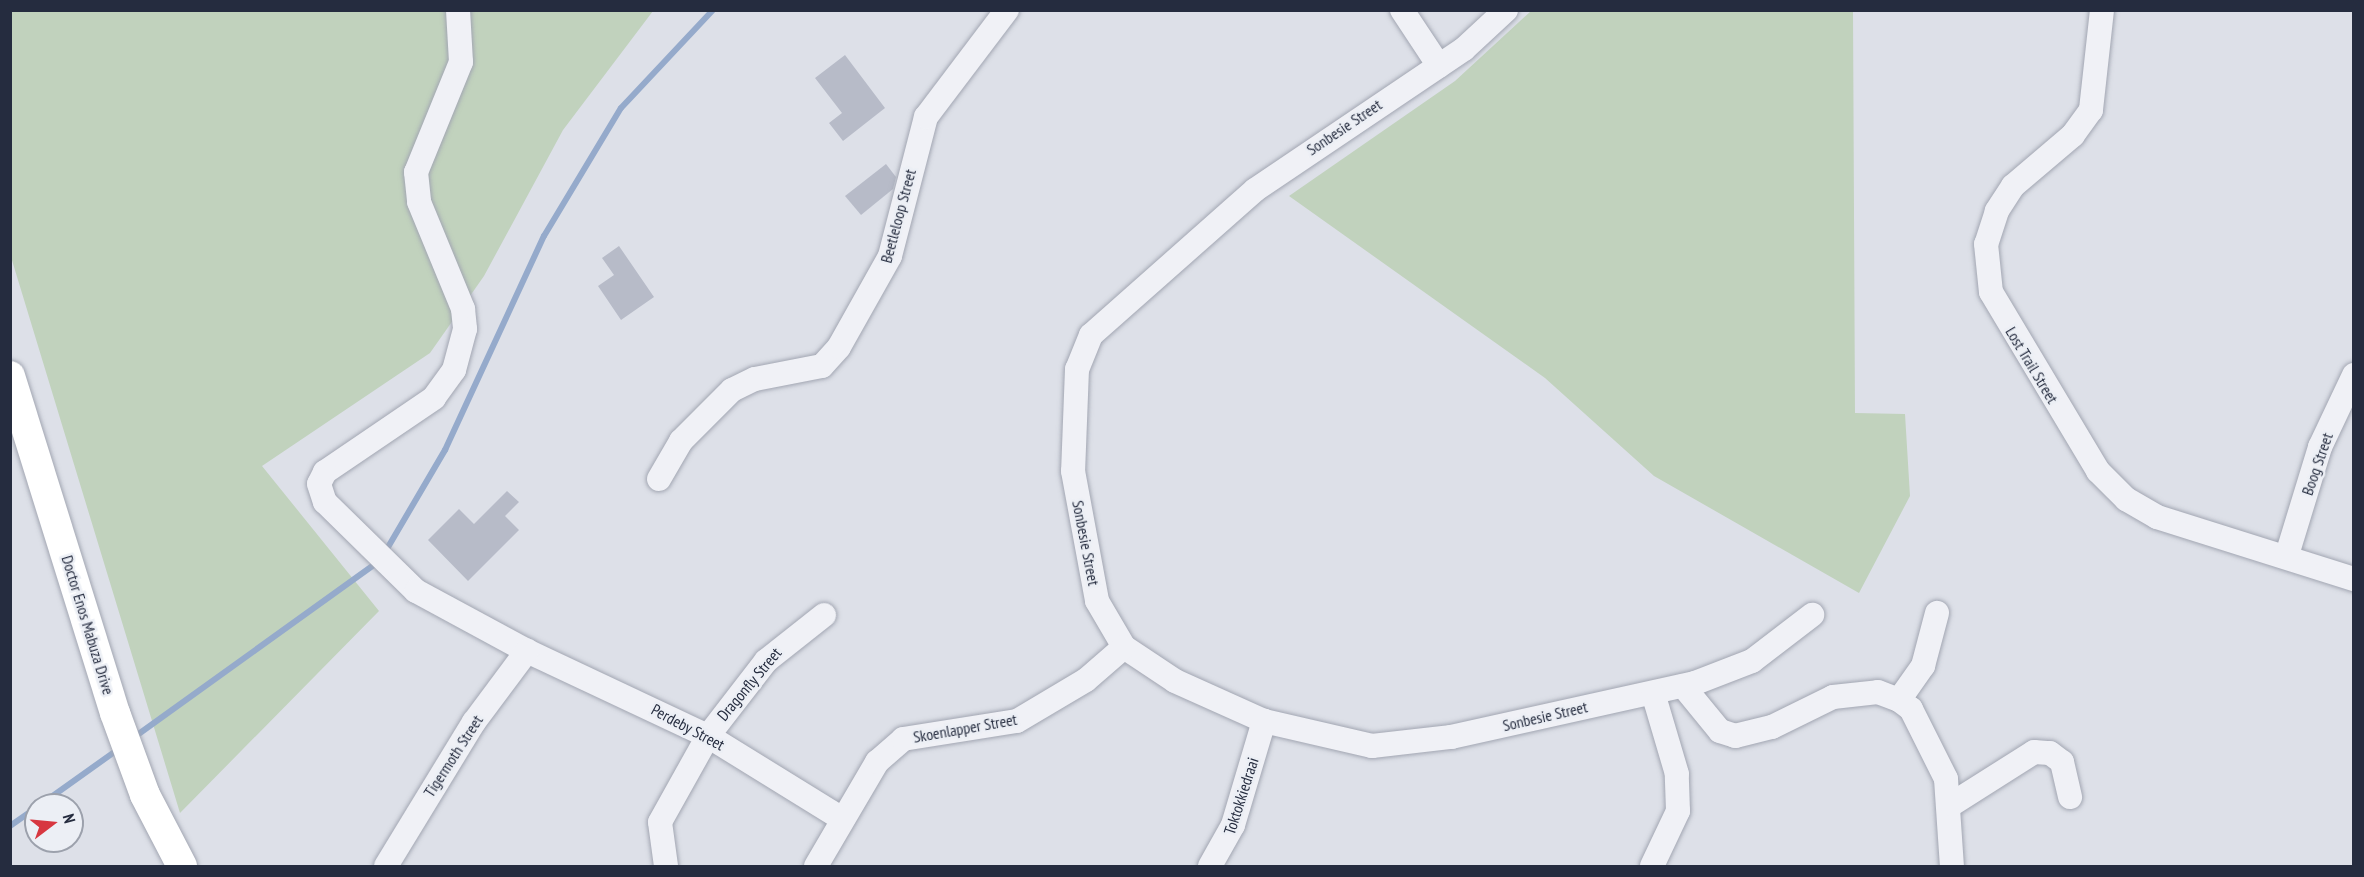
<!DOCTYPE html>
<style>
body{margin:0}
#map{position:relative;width:2364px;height:877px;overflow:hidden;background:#dde0e8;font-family:"PT Sans Narrow",sans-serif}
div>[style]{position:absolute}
.green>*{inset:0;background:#c1d2bd}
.stream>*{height:6px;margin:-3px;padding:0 3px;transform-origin:3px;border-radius:3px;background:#95aacb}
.building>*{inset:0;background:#b7bbc8}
.roads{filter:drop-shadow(0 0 2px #a2a6b2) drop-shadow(0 0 2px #a2a6b2)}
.minor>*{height:24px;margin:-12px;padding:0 12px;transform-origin:12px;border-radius:12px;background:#f0f1f6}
.major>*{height:30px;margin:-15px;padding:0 15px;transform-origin:15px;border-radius:15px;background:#fff}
span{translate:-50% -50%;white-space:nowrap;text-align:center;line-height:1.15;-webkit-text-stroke:5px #eceff5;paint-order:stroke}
.street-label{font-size:16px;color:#252c3f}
.frame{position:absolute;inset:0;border:12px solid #252c3f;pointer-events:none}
.north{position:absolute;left:24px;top:793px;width:60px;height:60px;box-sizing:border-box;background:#eceff5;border:2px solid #9ca1ac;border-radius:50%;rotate:74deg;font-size:16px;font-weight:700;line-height:24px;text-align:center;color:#252c3f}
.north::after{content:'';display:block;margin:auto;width:21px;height:27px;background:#d73740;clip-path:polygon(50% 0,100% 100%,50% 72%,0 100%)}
</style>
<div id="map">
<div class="green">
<i style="clip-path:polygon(11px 11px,653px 11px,563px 130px,484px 276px,430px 353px,262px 466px,379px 611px,180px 813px,11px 257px)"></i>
<i style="clip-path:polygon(1531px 11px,1853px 11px,1855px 413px,1905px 414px,1910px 496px,1859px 593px,1654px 476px,1545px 378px,1289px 196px,1455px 81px)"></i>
</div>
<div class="stream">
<i style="left:384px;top:554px;width:121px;rotate:-59.6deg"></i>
<i style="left:445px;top:450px;width:236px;rotate:-65.2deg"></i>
<i style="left:544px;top:236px;width:149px;rotate:-59deg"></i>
<i style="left:621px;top:108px;width:134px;rotate:-46.8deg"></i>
<i style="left:133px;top:738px;width:302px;rotate:-35.7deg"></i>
<i style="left:40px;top:805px;width:98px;rotate:-35.5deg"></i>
<i style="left:10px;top:826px;width:32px;rotate:-35deg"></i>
</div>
<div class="building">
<i style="clip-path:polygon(845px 55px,885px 108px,843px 141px,829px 123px,842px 113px,815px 78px)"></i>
<i style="clip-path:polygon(886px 164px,896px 177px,893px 189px,861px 215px,845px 196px)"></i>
<i style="clip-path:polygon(619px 246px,654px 297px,621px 320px,598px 286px,614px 275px,602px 258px)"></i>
<i style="clip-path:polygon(507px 491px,519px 502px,505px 516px,519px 530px,468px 581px,428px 540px,459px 509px,474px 524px)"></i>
</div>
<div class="roads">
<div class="minor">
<i style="left:458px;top:10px;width:52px;rotate:86.7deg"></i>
<i style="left:461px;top:62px;width:119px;rotate:112.2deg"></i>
<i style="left:416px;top:172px;width:30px;rotate:84deg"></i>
<i style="left:419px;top:202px;width:116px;rotate:67.6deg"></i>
<i style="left:463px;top:309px;width:20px;rotate:84deg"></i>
<i style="left:465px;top:329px;width:42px;rotate:105deg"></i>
<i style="left:454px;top:370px;width:34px;rotate:126deg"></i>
<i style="left:434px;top:398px;width:132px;rotate:145.8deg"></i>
<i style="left:325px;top:472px;width:13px;rotate:117deg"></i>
<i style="left:319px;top:484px;width:19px;rotate:72deg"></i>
<i style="left:325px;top:502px;width:127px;rotate:44.4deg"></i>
<i style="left:416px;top:591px;width:126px;rotate:28.4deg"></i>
<i style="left:527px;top:651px;width:200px;rotate:25.2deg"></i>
<i style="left:708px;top:736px;width:156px;rotate:31.7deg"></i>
<i style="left:1402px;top:10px;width:67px;rotate:56.5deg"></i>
<i style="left:1506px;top:10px;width:57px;rotate:137.1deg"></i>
<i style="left:1464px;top:49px;width:252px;rotate:146deg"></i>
<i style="left:1255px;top:190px;width:219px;rotate:138.5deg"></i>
<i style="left:1091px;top:335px;width:37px;rotate:112deg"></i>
<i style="left:1077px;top:369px;width:102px;rotate:92.2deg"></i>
<i style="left:1073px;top:471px;width:132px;rotate:79.5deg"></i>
<i style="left:1097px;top:601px;width:53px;rotate:59.6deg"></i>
<i style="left:1124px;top:647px;width:61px;rotate:33.7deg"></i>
<i style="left:1175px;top:681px;width:98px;rotate:24.2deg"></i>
<i style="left:1264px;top:721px;width:111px;rotate:13deg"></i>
<i style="left:1372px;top:746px;width:80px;rotate:-6.5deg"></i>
<i style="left:1451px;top:737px;width:250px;rotate:-12.5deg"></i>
<i style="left:1695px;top:683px;width:61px;rotate:-21.1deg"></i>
<i style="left:1752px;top:661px;width:76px;rotate:-37.5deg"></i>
<i style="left:2102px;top:10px;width:101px;rotate:96.3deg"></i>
<i style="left:2091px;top:110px;width:31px;rotate:126deg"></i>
<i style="left:2073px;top:135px;width:79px;rotate:139.6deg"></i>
<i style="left:2013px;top:186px;width:30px;rotate:123deg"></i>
<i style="left:1997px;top:211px;width:35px;rotate:108deg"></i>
<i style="left:1986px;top:244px;width:48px;rotate:84.1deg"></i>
<i style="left:1991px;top:292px;width:209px;rotate:59.1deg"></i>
<i style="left:2098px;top:471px;width:40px;rotate:45deg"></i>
<i style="left:2126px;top:499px;width:36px;rotate:30deg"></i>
<i style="left:2157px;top:517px;width:207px;rotate:17.5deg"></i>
<i style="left:659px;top:479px;width:44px;rotate:-59.9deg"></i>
<i style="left:681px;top:441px;width:72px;rotate:-45deg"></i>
<i style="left:732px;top:390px;width:25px;rotate:-26deg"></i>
<i style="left:755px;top:379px;width:68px;rotate:-11deg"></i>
<i style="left:822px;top:366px;width:25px;rotate:-48deg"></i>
<i style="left:839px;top:347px;width:104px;rotate:-60.7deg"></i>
<i style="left:890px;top:256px;width:144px;rotate:-75.5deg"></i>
<i style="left:926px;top:117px;width:134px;rotate:-52.9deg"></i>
<i style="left:2287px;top:555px;width:113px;rotate:-73deg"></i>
<i style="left:2320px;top:447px;width:80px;rotate:-64.7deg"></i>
<i style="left:1683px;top:686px;width:58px;rotate:50.6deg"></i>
<i style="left:1720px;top:731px;width:16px;rotate:18deg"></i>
<i style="left:1735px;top:736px;width:38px;rotate:-14deg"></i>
<i style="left:1772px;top:727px;width:68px;rotate:-26.2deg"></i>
<i style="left:1833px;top:697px;width:45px;rotate:-6.3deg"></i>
<i style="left:1878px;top:692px;width:22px;rotate:21deg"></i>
<i style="left:1899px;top:700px;width:15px;rotate:37deg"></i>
<i style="left:1911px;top:709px;width:78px;rotate:63.4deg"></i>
<i style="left:1946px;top:779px;width:87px;rotate:86.1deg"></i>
<i style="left:1899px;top:700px;width:42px;rotate:-54.8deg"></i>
<i style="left:1923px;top:666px;width:55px;rotate:-75.2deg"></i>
<i style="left:1952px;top:804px;width:97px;rotate:-32.4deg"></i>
<i style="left:2034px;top:752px;width:16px;rotate:4deg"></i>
<i style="left:2050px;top:753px;width:15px;rotate:37deg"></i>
<i style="left:2062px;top:762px;width:36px;rotate:77deg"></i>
<i style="left:386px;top:866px;width:169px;rotate:-58.6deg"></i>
<i style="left:474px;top:722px;width:89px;rotate:-53.3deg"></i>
<i style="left:666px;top:866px;width:44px;rotate:-97.8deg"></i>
<i style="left:660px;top:822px;width:98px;rotate:-60.8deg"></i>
<i style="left:708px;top:736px;width:95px;rotate:-52.3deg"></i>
<i style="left:766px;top:661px;width:74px;rotate:-38.4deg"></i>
<i style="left:816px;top:866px;width:121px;rotate:-59.6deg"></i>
<i style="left:877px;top:762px;width:35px;rotate:-41deg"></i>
<i style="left:903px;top:739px;width:115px;rotate:-9deg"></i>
<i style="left:1017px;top:721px;width:80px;rotate:-30.7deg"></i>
<i style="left:1086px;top:680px;width:50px;rotate:-41deg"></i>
<i style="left:1210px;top:866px;width:47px;rotate:-60.7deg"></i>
<i style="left:1233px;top:825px;width:109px;rotate:-73.4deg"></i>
<i style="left:1652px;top:866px;width:61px;rotate:-64.7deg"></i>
<i style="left:1678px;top:811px;width:37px;rotate:-92deg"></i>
<i style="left:1677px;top:774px;width:84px;rotate:-106.5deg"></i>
</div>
<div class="major">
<i style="left:10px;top:376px;width:353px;rotate:72.7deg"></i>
<i style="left:115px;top:713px;width:87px;rotate:69.9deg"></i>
<i style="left:145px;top:795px;width:80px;rotate:62.5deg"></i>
</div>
</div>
<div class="street-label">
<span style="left:1344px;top:127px;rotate:-34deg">Sonbesie Street</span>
<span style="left:898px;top:216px;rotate:-75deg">Beetleloop Street</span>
<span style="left:2032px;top:365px;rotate:59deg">Lost Trail Street</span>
<span style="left:2317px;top:464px;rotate:-71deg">Boog Street</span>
<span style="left:1086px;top:543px;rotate:79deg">Sonbesie Street</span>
<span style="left:88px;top:625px;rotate:73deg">Doctor Enos Mabuza Drive</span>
<span style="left:749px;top:684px;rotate:-50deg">Dragonfly Street</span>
<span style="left:1545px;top:716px;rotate:-13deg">Sonbesie Street</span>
<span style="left:688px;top:727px;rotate:28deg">Perdeby Street</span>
<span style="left:965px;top:728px;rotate:-10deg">Skoenlapper Street</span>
<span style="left:453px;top:756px;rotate:-57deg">Tigermoth Street</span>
<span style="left:1241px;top:796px;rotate:-72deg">Toktokkiedraai</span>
</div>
<div class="frame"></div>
<div class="north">N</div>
</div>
